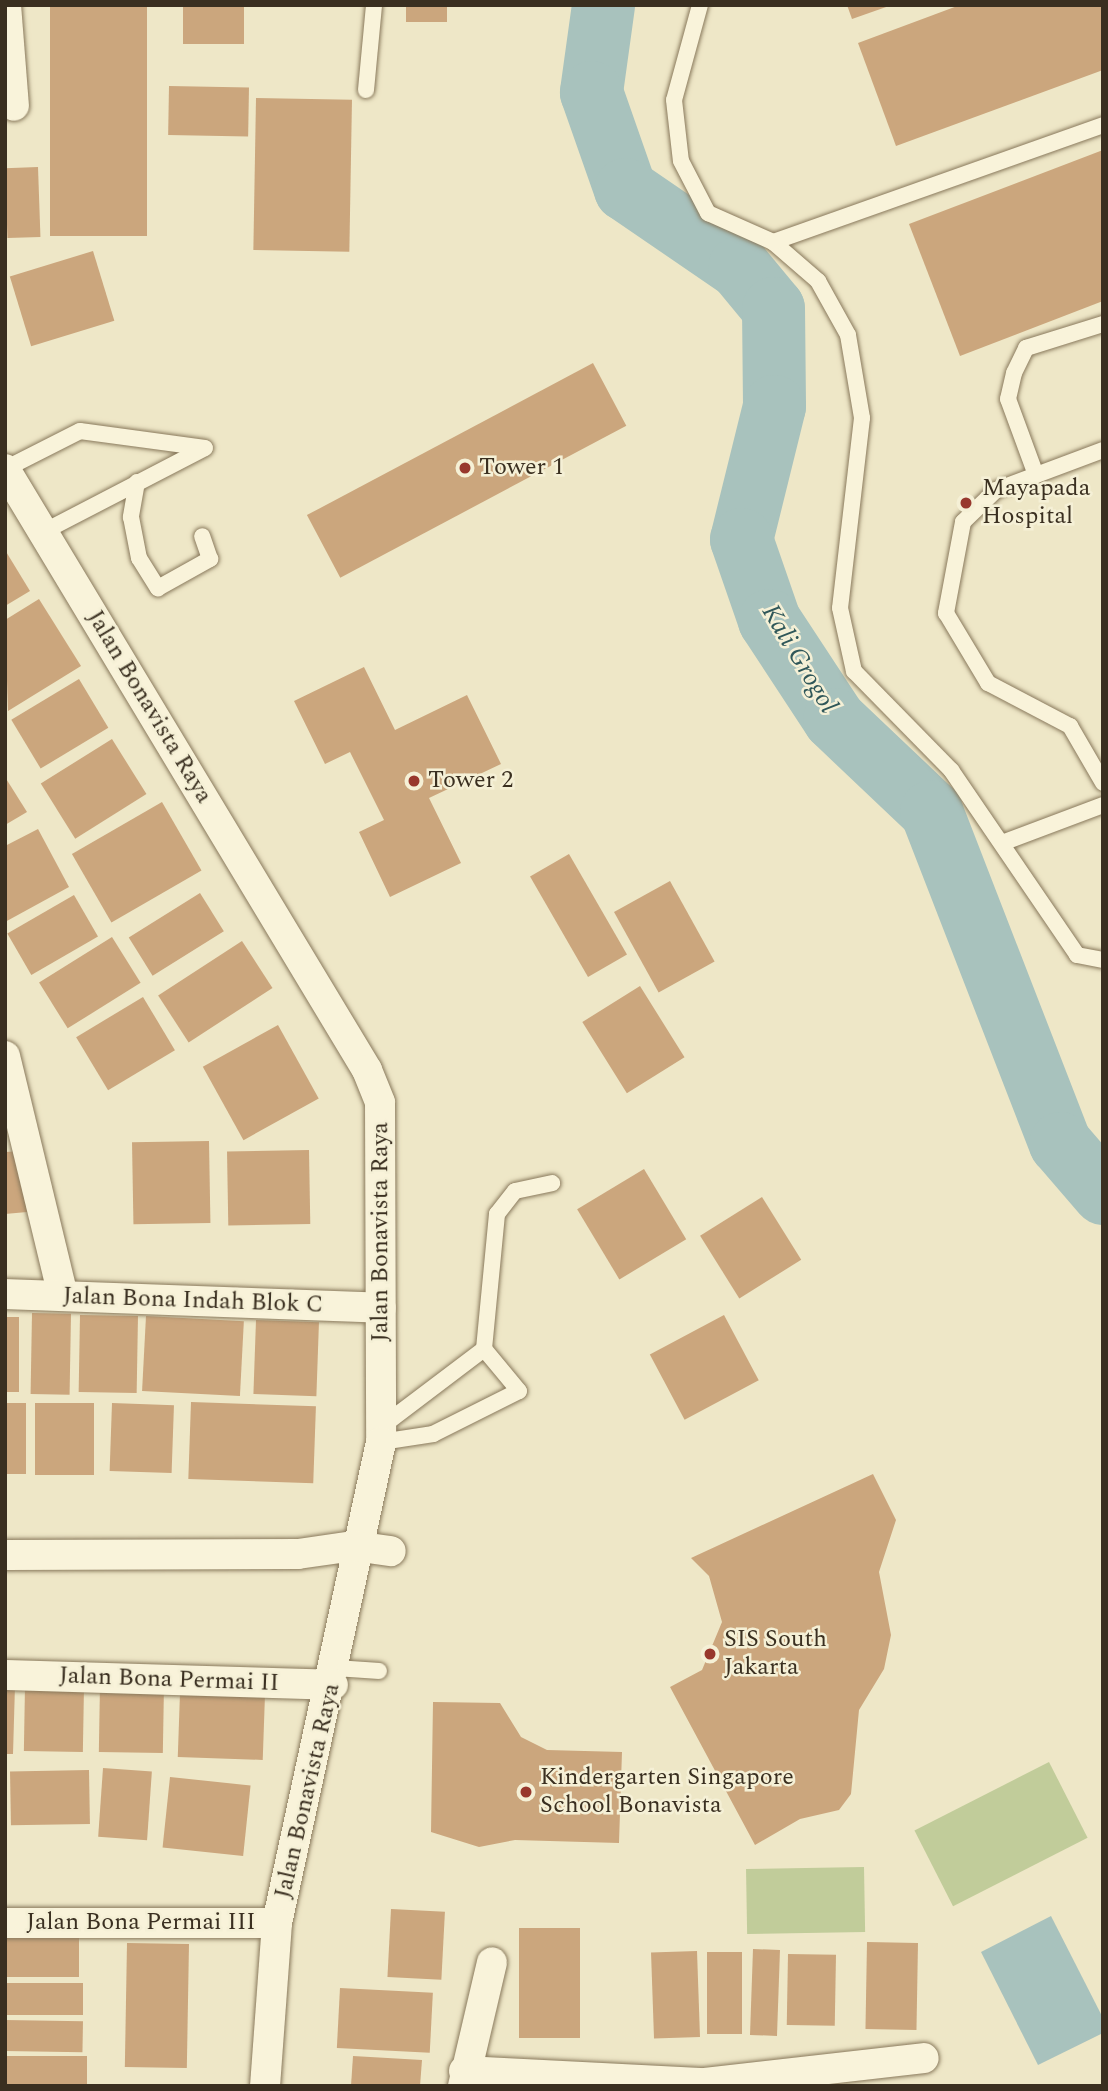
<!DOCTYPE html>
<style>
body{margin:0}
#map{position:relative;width:1108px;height:2091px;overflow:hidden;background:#eee7c7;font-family:Spectral,serif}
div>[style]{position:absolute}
.green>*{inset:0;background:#c1cc9a;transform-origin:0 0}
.water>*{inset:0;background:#a8c2bd}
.river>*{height:63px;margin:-31.5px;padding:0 31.5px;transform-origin:31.5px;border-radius:31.5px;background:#a8c2bd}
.building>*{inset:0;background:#cba67d;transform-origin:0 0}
.roads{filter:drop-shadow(0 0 2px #89795c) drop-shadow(0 0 2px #89795c)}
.service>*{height:16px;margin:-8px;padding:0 8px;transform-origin:8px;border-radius:8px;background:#f9f3da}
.minor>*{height:30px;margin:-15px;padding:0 15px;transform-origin:15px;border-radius:15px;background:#f9f3da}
.dots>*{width:19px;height:19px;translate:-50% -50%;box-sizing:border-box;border:4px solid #f5f0d6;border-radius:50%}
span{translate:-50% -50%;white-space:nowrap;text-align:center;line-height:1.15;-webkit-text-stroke:5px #f5f0d6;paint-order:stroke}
.poi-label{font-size:24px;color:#3a2f20}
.left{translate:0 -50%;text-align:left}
.street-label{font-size:24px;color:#3a2f20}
.water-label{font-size:26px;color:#2f5759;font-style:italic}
.frame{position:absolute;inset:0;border:7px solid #3a2f20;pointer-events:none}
</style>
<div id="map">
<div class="green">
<i style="left:1049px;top:1762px;width:85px;height:151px;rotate:63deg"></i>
<i style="left:864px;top:1867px;width:65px;height:118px;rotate:89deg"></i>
</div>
<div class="water">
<i style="clip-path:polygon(1051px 1916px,1103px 2018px,1103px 2033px,1038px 2065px,981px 1952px)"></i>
</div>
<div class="river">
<i style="left:603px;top:5px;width:88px;rotate:97.9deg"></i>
<i style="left:591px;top:92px;width:103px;rotate:70.7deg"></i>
<i style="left:625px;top:189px;width:138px;rotate:34.4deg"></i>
<i style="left:739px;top:267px;width:53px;rotate:50.3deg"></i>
<i style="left:773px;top:308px;width:98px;rotate:89.4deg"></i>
<i style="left:774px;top:406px;width:137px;rotate:103.9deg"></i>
<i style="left:741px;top:539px;width:86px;rotate:70.9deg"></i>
<i style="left:769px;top:620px;width:118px;rotate:56.7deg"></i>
<i style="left:834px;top:719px;width:134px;rotate:43.5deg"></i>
<i style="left:931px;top:811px;width:356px;rotate:68.8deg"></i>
<i style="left:1060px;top:1143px;width:66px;rotate:49.3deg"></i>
</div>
<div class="building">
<i style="left:50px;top:5px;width:97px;height:231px"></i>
<i style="left:183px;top:5px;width:61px;height:39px"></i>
<i style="left:406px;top:5px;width:41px;height:17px"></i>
<i style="clip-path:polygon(847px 5px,889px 5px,889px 6px,852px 19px)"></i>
<i style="clip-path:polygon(960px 5px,1103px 5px,1103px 70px,896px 146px,858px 43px)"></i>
<i style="left:169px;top:86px;width:80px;height:49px;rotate:1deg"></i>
<i style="left:256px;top:98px;width:96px;height:152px;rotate:1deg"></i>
<i style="clip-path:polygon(1103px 150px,1103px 301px,960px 356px,909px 224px)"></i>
<i style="left:38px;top:167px;width:70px;height:33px;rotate:88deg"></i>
<i style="left:93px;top:251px;width:73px;height:87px;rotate:73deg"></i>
<i style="left:593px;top:363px;width:71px;height:324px;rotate:62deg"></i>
<i style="clip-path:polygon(5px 550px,30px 591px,5px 606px)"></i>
<i style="clip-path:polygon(39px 599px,81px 666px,8px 711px,5px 620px)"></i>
<i style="clip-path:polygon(364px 667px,395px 730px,467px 695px,501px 764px,429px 798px,461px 863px,390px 897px,359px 832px,384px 820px,350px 752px,325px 764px,294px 701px)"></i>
<i style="left:79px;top:679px;width:57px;height:79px;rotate:59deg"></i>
<i style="left:112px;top:739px;width:65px;height:84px;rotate:58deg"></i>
<i style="clip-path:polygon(5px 777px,27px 812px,5px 825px)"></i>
<i style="left:162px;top:802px;width:79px;height:104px;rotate:60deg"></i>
<i style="clip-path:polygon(38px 829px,69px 887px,5px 922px,5px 846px)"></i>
<i style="left:569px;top:854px;width:116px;height:45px;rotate:60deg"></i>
<i style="left:670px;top:881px;width:92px;height:64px;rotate:61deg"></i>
<i style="left:200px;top:893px;width:45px;height:84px;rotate:58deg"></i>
<i style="left:74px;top:895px;width:48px;height:77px;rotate:60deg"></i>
<i style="left:112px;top:937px;width:54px;height:86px;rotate:58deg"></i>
<i style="left:242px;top:941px;width:56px;height:100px;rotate:57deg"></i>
<i style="left:640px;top:986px;width:84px;height:68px;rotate:58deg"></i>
<i style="left:143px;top:997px;width:62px;height:78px;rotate:59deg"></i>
<i style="left:278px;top:1025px;width:84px;height:86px;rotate:61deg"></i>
<i style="left:209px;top:1141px;width:82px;height:77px;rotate:89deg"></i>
<i style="left:309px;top:1150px;width:74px;height:82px;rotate:89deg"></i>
<i style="clip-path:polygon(23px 1151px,27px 1212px,5px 1214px,5px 1152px)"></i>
<i style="left:644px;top:1169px;width:82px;height:78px;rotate:59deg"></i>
<i style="left:762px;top:1197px;width:74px;height:73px;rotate:58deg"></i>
<i style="left:32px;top:1313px;width:39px;height:81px;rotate:1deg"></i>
<i style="left:80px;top:1315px;width:58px;height:77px;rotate:1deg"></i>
<i style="left:724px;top:1315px;width:74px;height:84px;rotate:62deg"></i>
<i style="left:146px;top:1316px;width:98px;height:75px;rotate:3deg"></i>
<i style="left:5px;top:1317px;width:14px;height:75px"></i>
<i style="left:256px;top:1320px;width:63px;height:74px;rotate:2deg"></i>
<i style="left:191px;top:1402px;width:125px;height:77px;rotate:2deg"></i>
<i style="left:5px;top:1403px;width:21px;height:71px"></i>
<i style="left:35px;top:1403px;width:59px;height:72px"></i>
<i style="left:112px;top:1403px;width:62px;height:68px;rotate:2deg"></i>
<i style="clip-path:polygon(873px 1474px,896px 1520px,879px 1572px,891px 1635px,884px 1669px,859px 1710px,851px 1794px,839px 1810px,800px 1819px,755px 1845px,670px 1687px,702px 1670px,722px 1622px,709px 1576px,691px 1558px)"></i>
<i style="clip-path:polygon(5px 1685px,15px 1685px,13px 1754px,5px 1754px)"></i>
<i style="left:100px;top:1685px;width:64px;height:67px;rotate:1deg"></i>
<i style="left:25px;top:1686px;width:59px;height:65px;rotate:1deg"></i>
<i style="left:180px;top:1693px;width:85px;height:64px;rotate:2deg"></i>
<i style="clip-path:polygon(433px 1702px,500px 1703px,521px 1737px,547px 1750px,622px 1752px,619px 1843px,515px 1840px,479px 1847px,431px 1832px)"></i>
<i style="left:103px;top:1768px;width:49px;height:69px;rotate:4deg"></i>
<i style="left:89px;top:1770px;width:54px;height:79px;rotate:89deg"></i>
<i style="left:170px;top:1777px;width:81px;height:71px;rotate:6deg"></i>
<i style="left:391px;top:1909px;width:54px;height:68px;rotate:3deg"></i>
<i style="left:519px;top:1928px;width:61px;height:110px"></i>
<i style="left:5px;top:1937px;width:74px;height:40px"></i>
<i style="left:867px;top:1942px;width:51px;height:87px;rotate:1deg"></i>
<i style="left:127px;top:1943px;width:62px;height:124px;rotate:1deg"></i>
<i style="left:753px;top:1949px;width:27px;height:86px;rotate:2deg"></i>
<i style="left:697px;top:1951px;width:86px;height:46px;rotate:88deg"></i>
<i style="left:707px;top:1952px;width:35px;height:82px"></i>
<i style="left:788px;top:1954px;width:48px;height:71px;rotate:1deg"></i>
<i style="left:5px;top:1983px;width:78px;height:32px"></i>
<i style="left:340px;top:1988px;width:93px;height:60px;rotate:3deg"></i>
<i style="left:5px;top:2020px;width:78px;height:31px;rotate:1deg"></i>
<i style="left:5px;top:2056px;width:82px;height:28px"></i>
<i style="clip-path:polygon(353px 2056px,422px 2060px,420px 2086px,351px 2086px)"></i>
</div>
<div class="roads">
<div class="service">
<i style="left:700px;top:5px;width:98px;rotate:105.3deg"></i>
<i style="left:674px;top:100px;width:61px;rotate:83.5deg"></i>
<i style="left:681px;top:161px;width:59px;rotate:62.6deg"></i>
<i style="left:708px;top:213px;width:71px;rotate:24deg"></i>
<i style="left:773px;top:242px;width:60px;rotate:40.9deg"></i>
<i style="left:818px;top:281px;width:62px;rotate:60.9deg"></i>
<i style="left:848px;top:335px;width:84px;rotate:80.4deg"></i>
<i style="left:862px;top:418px;width:191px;rotate:96.6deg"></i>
<i style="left:840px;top:608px;width:65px;rotate:77.5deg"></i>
<i style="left:854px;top:671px;width:139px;rotate:45.6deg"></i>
<i style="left:951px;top:770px;width:224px;rotate:55.7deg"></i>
<i style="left:1077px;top:955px;width:26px;rotate:11deg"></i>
<i style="left:366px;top:90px;width:85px;rotate:-84.6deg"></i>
<i style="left:773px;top:242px;width:350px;rotate:-19.5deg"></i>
<i style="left:1103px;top:450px;width:114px;rotate:159.5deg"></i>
<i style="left:996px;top:490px;width:46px;rotate:135.9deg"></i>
<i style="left:963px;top:522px;width:93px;rotate:100.6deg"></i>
<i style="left:946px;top:613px;width:82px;rotate:59deg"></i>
<i style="left:988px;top:683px;width:93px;rotate:27.7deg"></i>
<i style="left:1070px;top:726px;width:66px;rotate:59.9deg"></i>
<i style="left:5px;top:469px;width:84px;rotate:-26.9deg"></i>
<i style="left:80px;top:431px;width:126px;rotate:7.7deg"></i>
<i style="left:1036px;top:475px;width:81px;rotate:-110.2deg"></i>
<i style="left:1008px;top:399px;width:27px;rotate:-77deg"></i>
<i style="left:1014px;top:373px;width:28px;rotate:-64deg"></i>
<i style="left:1026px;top:348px;width:81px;rotate:-17.3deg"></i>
<i style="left:137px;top:482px;width:36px;rotate:100deg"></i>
<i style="left:131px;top:517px;width:42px;rotate:79deg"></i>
<i style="left:139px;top:558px;width:36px;rotate:58deg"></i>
<i style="left:158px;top:588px;width:60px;rotate:-29.1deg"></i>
<i style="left:210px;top:559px;width:24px;rotate:-109deg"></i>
<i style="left:45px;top:531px;width:180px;rotate:-27.4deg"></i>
<i style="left:1002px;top:843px;width:108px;rotate:-20.6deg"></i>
<i style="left:381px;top:1427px;width:129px;rotate:-37.1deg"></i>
<i style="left:381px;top:1442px;width:53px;rotate:-8.7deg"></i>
<i style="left:433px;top:1434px;width:96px;rotate:-26.6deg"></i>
<i style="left:519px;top:1391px;width:55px;rotate:-129.8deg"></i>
<i style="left:484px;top:1349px;width:136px;rotate:-84.5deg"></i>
<i style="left:497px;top:1214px;width:29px;rotate:-52deg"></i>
<i style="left:515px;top:1191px;width:38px;rotate:-12deg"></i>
<i style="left:336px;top:1668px;width:43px;rotate:4deg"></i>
</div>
<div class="minor">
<i style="left:6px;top:5px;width:101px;rotate:85.5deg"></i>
<i style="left:5px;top:469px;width:702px;rotate:58.94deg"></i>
<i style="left:367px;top:1070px;width:35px;rotate:68deg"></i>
<i style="left:380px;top:1103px;width:339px;rotate:89.8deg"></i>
<i style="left:381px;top:1442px;width:492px;rotate:102.2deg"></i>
<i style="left:277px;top:1923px;width:163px;rotate:94.2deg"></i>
<i style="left:5px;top:1056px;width:246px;rotate:76.4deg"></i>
<i style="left:5px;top:1294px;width:376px;rotate:2.1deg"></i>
<i style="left:5px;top:1555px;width:293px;rotate:-0.2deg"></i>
<i style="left:298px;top:1554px;width:57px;rotate:-8.1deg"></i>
<i style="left:354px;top:1546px;width:37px;rotate:8deg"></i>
<i style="left:5px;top:1675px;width:328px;rotate:1.7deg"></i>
<i style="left:5px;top:1923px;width:272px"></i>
<i style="left:464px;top:2071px;width:241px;rotate:2.9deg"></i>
<i style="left:705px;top:2083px;width:220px;rotate:-6.5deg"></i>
<i style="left:463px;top:2086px;width:127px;rotate:-76.8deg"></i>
</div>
</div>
<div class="dots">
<i style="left:465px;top:468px;background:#98382d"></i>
<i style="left:966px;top:503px;background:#98382d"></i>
<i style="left:414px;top:781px;background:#98382d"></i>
<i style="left:710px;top:1654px;background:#98382d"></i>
<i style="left:526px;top:1792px;background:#98382d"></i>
</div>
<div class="poi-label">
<span class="left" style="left:479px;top:468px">Tower 1</span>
<span class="left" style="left:982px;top:503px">Mayapada<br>Hospital</span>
<span class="left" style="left:428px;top:781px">Tower 2</span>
<span class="left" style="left:724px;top:1654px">SIS South<br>Jakarta</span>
<span class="left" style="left:540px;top:1792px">Kindergarten Singapore<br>School Bonavista</span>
</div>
<div class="street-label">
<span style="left:149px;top:707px;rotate:59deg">Jalan Bonavista Raya</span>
<span style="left:381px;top:1232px;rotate:-90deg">Jalan Bonavista Raya</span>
<span style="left:193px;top:1301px;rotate:2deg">Jalan Bona Indah Blok C</span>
<span style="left:169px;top:1680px;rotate:2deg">Jalan Bona Permai II</span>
<span style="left:308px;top:1791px;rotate:-77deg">Jalan Bonavista Raya</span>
<span style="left:141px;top:1923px">Jalan Bona Permai III</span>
</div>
<div class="water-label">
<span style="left:799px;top:659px;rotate:59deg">Kali Grogol</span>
</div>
<div class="frame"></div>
</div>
